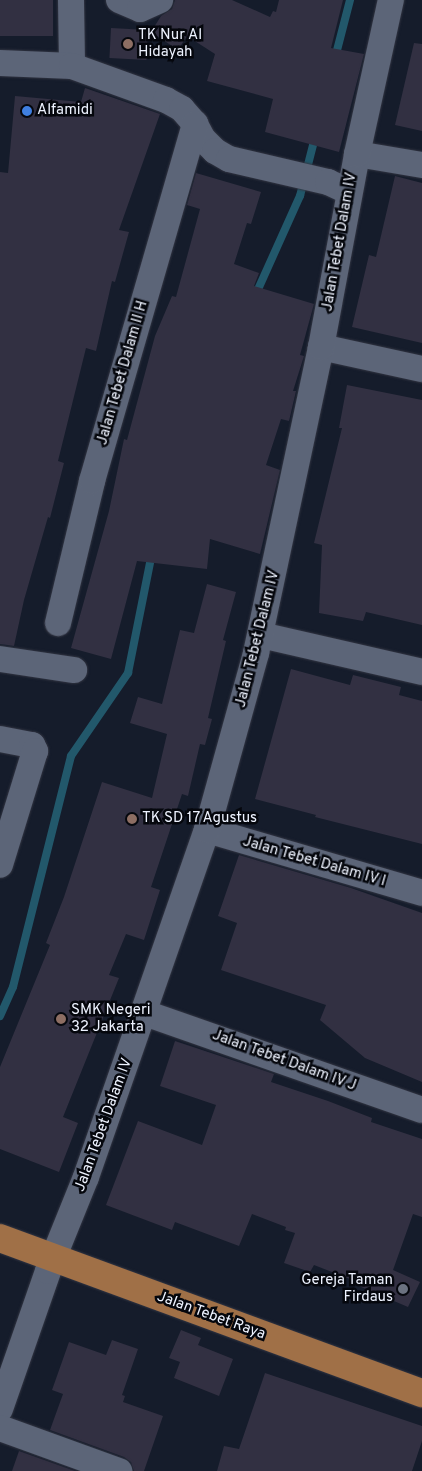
<!DOCTYPE html>
<style>
body{margin:0}
#map{position:relative;width:422px;height:1471px;overflow:hidden;background:#151c2b;font-family:Overpass,sans-serif}
div>[style]{position:absolute}
.stream>*{height:8px;margin:-4px;padding:0 4px;transform-origin:4px;border-radius:4px;background:#22586b}
.building>*{inset:0;background:#323042;transform-origin:0 0}
.roads{filter:drop-shadow(0 0 1px #323542) drop-shadow(0 0 1px #323542)}
.minor>*{height:26px;margin:-13px;padding:0 13px;transform-origin:13px;border-radius:13px;background:#5c6578}
.major>*{height:28px;margin:-14px;padding:0 14px;transform-origin:14px;border-radius:14px;background:#a07047}
.dots>*{width:14px;height:14px;translate:-50% -50%;box-sizing:border-box;border:2px solid #05070d;border-radius:50%}
span{translate:-50% -50%;white-space:nowrap;text-align:center;line-height:1.15;-webkit-text-stroke:5px #05070d;paint-order:stroke}
.poi-label{font-size:15px;color:#eef3ff}
.left{translate:0 -50%;text-align:left}
.right{translate:-100% -50%;text-align:right}
.street-label{font-size:15px;color:#eef3ff}
</style>
<div id="map">
<div class="stream">
<i style="left:335px;top:58px;width:60px;rotate:-75.5deg"></i>
<i style="left:255px;top:296px;width:110px;rotate:-65.8deg"></i>
<i style="left:300px;top:196px;width:61px;rotate:-75.7deg"></i>
<i style="left:0;top:1016px;width:32px;rotate:-66deg"></i>
<i style="left:13px;top:987px;width:238px;rotate:-75.9deg"></i>
<i style="left:71px;top:756px;width:101px;rotate:-55.5deg"></i>
<i style="left:128px;top:673px;width:122px;rotate:-78.7deg"></i>
</div>
<div class="building">
<i style="left:0;top:0;width:53px;height:36px"></i>
<i style="clip-path:polygon(175px 0,232px 0,270px 17px,273px 11px,276px 12px,279px 0,343px 0,331px 48px,364px 54px,339px 152px,265px 132px,273px 99px,207px 81px,215px 54px,187px 36px,178px 50px,151px 32px,161px 16px,172px 9px)"></i>
<i style="left:111px;top:28px;width:37px;height:30px;rotate:3deg"></i>
<i style="clip-path:polygon(414px 43px,422px 44px,422px 131px,395px 125px)"></i>
<i style="clip-path:polygon(85px 88px,160px 114px,119px 230px,129px 232px,115px 282px,112px 281px,96px 351px,86px 348px,58px 461px,64px 463px,50px 518px,48px 517px,24px 600px,14px 646px,0 644px,0 172px,8px 173px,15px 96px,81px 102px)"></i>
<i style="clip-path:polygon(196px 173px,261px 192px,251px 224px,247px 223px,234px 264px,259px 273px,254px 286px,314px 304px,300px 355px,304px 356px,293px 391px,296px 391px,289px 421px,281px 419px,266px 465px,280px 470px,260px 554px,210px 539px,207px 569px,137px 561px,111px 659px,71px 648px,109px 511px,124px 439px,127px 440px,155px 336px,172px 296px,176px 297px,200px 209px,187px 205px)"></i>
<i style="clip-path:polygon(395px 176px,422px 183px,422px 343px,352px 327px,369px 255px,376px 257px)"></i>
<i style="clip-path:polygon(347px 385px,422px 400px,422px 625px,366px 612px,363px 621px,319px 613px,322px 545px,314px 543px,342px 428px,339px 428px)"></i>
<i style="clip-path:polygon(207px 584px,236px 592px,223px 640px,226px 641px,208px 718px,212px 719px,205px 745px,200px 744px,188px 796px,182px 794px,151px 887px,160px 890px,144px 940px,126px 934px,109px 975px,119px 978px,63px 1117px,78px 1123px,59px 1172px,0 1149px,0 1067px,50px 945px,46px 943px,64px 897px,102px 782px,152px 798px,167px 734px,130px 723px,138px 697px,162px 704px,180px 630px,194px 633px)"></i>
<i style="clip-path:polygon(291px 669px,350px 685px,353px 675px,401px 687px,399px 695px,422px 701px,422px 844px,315px 817px,316px 815px,255px 799px)"></i>
<i style="clip-path:polygon(239px 855px,351px 888px,422px 913px,422px 1082px,365px 1058px,320px 1020px,326px 1005px,221px 970px,237px 923px,218px 916px)"></i>
<i style="clip-path:polygon(175px 1041px,274px 1074px,271px 1082px,328px 1101px,372px 1118px,371px 1122px,422px 1139px,422px 1217px,413px 1214px,393px 1270px,420px 1282px,408px 1307px,354px 1284px,355px 1281px,314px 1265px,310px 1272px,284px 1263px,295px 1233px,285px 1230px,286px 1227px,252px 1214px,239px 1246px,175px 1222px,172px 1230px,106px 1205px,138px 1121px,202px 1145px,216px 1105px,160px 1086px)"></i>
<i style="clip-path:polygon(181px 1330px,201px 1338px,198px 1345px,233px 1359px,219px 1396px,174px 1378px,180px 1362px,169px 1358px)"></i>
<i style="clip-path:polygon(112px 1340px,138px 1349px,122px 1395px,125px 1396px,123px 1402px,163px 1416px,144px 1471px,134px 1471px,131px 1462px,124px 1457px,50px 1430px,63px 1394px,52px 1390px,69px 1342px,106px 1355px)"></i>
<i style="clip-path:polygon(265px 1373px,422px 1426px,422px 1441px,412px 1471px,217px 1471px,224px 1446px,239px 1449px)"></i>
<i style="clip-path:polygon(19px 1451px,75px 1471px,12px 1471px)"></i>
</div>
<div class="roads">
<div class="minor">
<i style="left:71px;top:0;width:66px;rotate:89.1deg"></i>
<i style="left:119px;top:0;width:23px;rotate:23deg"></i>
<i style="left:140px;top:9px;width:22px;rotate:-24deg"></i>
<i style="left:0;top:63px;width:72px;rotate:2.4deg"></i>
<i style="left:72px;top:66px;width:100px;rotate:19.9deg"></i>
<i style="left:166px;top:100px;width:18px;rotate:29deg"></i>
<i style="left:182px;top:109px;width:20px;rotate:49deg"></i>
<i style="left:195px;top:124px;width:17px;rotate:62deg"></i>
<i style="left:203px;top:139px;width:17px;rotate:45deg"></i>
<i style="left:215px;top:151px;width:16px;rotate:30deg"></i>
<i style="left:229px;top:159px;width:102px;rotate:13.1deg"></i>
<i style="left:328px;top:182px;width:23px;rotate:25deg"></i>
<i style="left:357px;top:154px;width:66px;rotate:9.6deg"></i>
<i style="left:321px;top:347px;width:103px;rotate:12.3deg"></i>
<i style="left:58px;top:623px;width:146px;rotate:-76.5deg"></i>
<i style="left:92px;top:481px;width:372px;rotate:-73.9deg"></i>
<i style="left:261px;top:635px;width:165px;rotate:12.9deg"></i>
<i style="left:0;top:659px;width:75px;rotate:8.5deg"></i>
<i style="left:0;top:739px;width:33px;rotate:11deg"></i>
<i style="left:32px;top:745px;width:7px;rotate:63deg"></i>
<i style="left:35px;top:751px;width:119px;rotate:107.1deg"></i>
<i style="left:207px;top:830px;width:224px;rotate:16.3deg"></i>
<i style="left:145px;top:1013px;width:293px;rotate:19.3deg"></i>
<i style="left:0;top:1409px;width:146px;rotate:-70.8deg"></i>
<i style="left:48px;top:1271px;width:101px;rotate:-68deg"></i>
<i style="left:86px;top:1177px;width:367px;rotate:-70.8deg"></i>
<i style="left:207px;top:830px;width:184px;rotate:-74.5deg"></i>
<i style="left:256px;top:653px;width:313px;rotate:-78deg"></i>
<i style="left:321px;top:347px;width:196px;rotate:-79.4deg"></i>
<i style="left:357px;top:154px;width:158px;rotate:-77.6deg"></i>
<i style="left:0;top:1428px;width:127px;rotate:19.9deg"></i>
</div>
<div class="major">
<i style="left:0;top:1238px;width:450px;rotate:20.2deg"></i>
</div>
</div>
<div class="dots">
<i style="left:128px;top:44px;background:#8d6e63"></i>
<i style="left:27px;top:111px;background:#3f7fe0"></i>
<i style="left:132px;top:819px;background:#8d6e63"></i>
<i style="left:61px;top:1019px;background:#8d6e63"></i>
<i style="left:403px;top:1289px;background:#6b7280"></i>
</div>
<div class="poi-label">
<span class="left" style="left:138px;top:44px">TK Nur Al<br>Hidayah</span>
<span class="left" style="left:37px;top:111px">Alfamidi</span>
<span class="left" style="left:142px;top:819px">TK SD 17 Agustus</span>
<span class="left" style="left:71px;top:1019px">SMK Negeri<br>32 Jakarta</span>
<span class="right" style="left:393px;top:1289px">Gereja Taman<br>Firdaus</span>
</div>
<div class="street-label">
<span style="left:340px;top:242px;rotate:-80deg">Jalan Tebet Dalam IV</span>
<span style="left:123px;top:373px;rotate:-74deg">Jalan Tebet Dalam II H</span>
<span style="left:258px;top:639px;rotate:-76deg">Jalan Tebet Dalam IV</span>
<span style="left:314px;top:862px;rotate:16deg">Jalan Tebet Dalam IV I</span>
<span style="left:284px;top:1061px;rotate:20deg">Jalan Tebet Dalam IV J</span>
<span style="left:104px;top:1125px;rotate:-70deg">Jalan Tebet Dalam IV</span>
<span style="left:211px;top:1316px;rotate:20deg">Jalan Tebet Raya</span>
</div>
</div>
